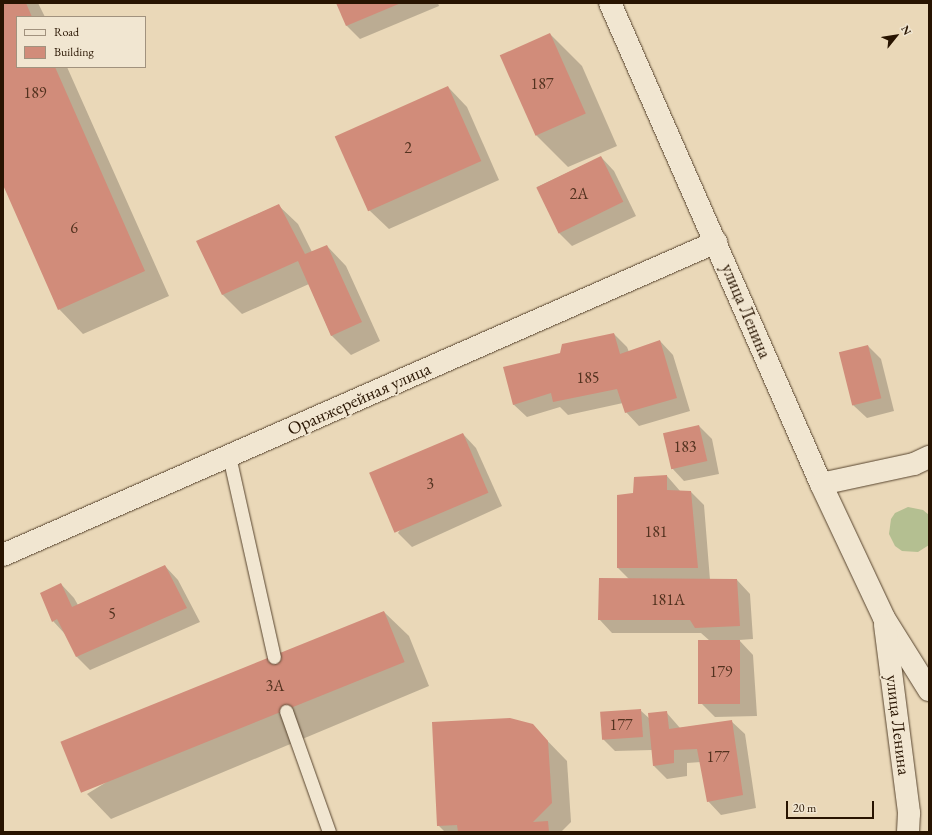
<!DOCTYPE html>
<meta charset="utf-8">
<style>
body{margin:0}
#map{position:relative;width:932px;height:835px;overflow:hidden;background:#ead8b8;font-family:"EB Garamond",serif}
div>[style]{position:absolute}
.green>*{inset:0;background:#b4bf91}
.shadow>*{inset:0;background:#0003}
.building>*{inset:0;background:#d18c7a;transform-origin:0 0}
.roads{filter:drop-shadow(0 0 1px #58452f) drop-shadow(0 0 1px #58452f)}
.service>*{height:13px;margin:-6.5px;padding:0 6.5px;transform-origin:6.5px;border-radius:6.5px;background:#f1e6d1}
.minor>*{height:22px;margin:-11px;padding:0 11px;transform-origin:11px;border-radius:11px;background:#f1e6d1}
.tertiary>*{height:22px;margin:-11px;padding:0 11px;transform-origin:11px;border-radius:11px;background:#f1e6d1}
.secondary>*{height:22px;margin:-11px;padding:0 11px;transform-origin:11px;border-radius:11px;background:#f1e6d1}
span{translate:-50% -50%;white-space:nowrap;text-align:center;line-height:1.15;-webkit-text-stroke:3.5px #f1e6d1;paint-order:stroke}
.number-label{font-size:16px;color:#52321f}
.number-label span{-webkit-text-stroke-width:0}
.street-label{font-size:18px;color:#281401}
.frame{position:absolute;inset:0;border:4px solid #281401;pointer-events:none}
.legend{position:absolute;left:16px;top:16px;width:130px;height:52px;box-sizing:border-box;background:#f1e6d1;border:1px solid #a1927e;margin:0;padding:5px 7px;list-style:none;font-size:12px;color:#281401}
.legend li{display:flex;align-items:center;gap:8px;height:20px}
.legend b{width:20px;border:1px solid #a1927e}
.north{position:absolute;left:876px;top:16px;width:40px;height:40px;-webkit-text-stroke:3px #f1e6d1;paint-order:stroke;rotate:60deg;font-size:11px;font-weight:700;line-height:16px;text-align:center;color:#281401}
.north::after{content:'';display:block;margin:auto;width:14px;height:18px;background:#281401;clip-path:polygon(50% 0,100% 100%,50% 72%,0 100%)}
.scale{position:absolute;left:786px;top:801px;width:88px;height:18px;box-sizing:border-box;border:2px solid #281401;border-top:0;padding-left:5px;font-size:12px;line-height:14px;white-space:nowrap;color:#281401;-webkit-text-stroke:3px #f1e6d1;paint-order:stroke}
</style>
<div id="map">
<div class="green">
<i style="clip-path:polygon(908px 507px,923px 510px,929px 515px,929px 545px,918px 552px,902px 551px,895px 546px,889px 534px,891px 519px,895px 513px)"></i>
</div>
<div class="shadow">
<i style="clip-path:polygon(3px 3px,38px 3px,45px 17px,17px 17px,17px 67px,67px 67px,169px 296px,83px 334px,59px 309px,3px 181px)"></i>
<i style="clip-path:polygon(337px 3px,438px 3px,439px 6px,360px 39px,347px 26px)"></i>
<i style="clip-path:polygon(550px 34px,582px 66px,617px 146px,568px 167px,536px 135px)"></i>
<i style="clip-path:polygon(448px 87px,467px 107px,499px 180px,389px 229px,369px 210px)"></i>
<i style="clip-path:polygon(601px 157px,614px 171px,636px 216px,572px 246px,559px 233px,537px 187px)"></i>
<i style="clip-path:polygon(278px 205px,298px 224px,312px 252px,327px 246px,346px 266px,380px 341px,351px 355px,331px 335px,309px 284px,242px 314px,223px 295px,198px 241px)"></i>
<i style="clip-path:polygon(614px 334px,627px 347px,629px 352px,660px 341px,673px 355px,690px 411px,639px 426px,626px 412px,623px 403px,568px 415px,560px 407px,527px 417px,513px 404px,561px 354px)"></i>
<i style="clip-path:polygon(868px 346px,881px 359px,894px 411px,867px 418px,853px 405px)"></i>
<i style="clip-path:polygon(699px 426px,712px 439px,719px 474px,684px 481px,671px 467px)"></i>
<i style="clip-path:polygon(463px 434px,476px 448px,502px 506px,412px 547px,398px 533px)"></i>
<i style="clip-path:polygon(667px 476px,680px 491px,691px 492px,704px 505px,710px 580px,737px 580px,750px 594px,753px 639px,739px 640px,753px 655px,757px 716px,715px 717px,702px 704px,710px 641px,701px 633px,612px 633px,599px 619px,629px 579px,618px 568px,634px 494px)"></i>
<i style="clip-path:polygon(165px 566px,178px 580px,200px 622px,90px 670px,77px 657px,65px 634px,53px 621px,61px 584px,74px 598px,78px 605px)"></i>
<i style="clip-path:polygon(384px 612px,409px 636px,429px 686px,111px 819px,87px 794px)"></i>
<i style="clip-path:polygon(640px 710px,650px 719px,666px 712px,680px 728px,731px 721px,745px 734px,756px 808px,721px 815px,708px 801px,701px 762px,687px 763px,687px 776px,667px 779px,654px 766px,652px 750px,615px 751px,602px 738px)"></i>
<i style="clip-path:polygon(532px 725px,567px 761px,571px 822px,561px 832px,445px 832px,438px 825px)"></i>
</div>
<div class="building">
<i style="clip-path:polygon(3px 3px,26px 3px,32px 17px,17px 17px,17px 67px,55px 67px,145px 271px,58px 310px,3px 185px)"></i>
<i style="clip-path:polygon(336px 3px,401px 3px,346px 26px)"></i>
<i style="left:550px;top:33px;width:88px;height:55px;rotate:66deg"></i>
<i style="left:448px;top:86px;width:82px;height:124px;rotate:66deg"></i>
<i style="left:601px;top:156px;width:51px;height:72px;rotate:64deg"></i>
<i style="clip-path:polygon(279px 204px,305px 254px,327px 245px,362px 322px,331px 336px,298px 261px,222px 295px,196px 241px)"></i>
<i style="clip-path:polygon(614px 333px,620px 354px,660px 340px,677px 398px,625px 413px,617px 389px,553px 402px,551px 393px,513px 405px,503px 367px,560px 353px,562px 344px)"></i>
<i style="left:868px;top:345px;width:55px;height:30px;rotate:76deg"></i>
<i style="left:699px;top:425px;width:37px;height:37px;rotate:77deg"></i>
<i style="left:463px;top:433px;width:65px;height:102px;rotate:67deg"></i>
<i style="clip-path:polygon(667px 475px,667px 490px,691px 491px,698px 568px,617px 568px,617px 495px,633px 493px,634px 477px)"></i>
<i style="clip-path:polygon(165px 565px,187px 608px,76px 657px,57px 619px,52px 622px,40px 593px,61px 583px,72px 607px)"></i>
<i style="clip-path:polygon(599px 578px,737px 579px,740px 626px,695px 628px,690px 620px,598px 620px)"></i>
<i style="left:384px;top:611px;width:55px;height:349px;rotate:68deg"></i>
<i style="left:698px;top:640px;width:42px;height:64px"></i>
<i style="left:641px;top:709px;width:28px;height:41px;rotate:86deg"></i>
<i style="clip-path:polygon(667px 711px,669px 729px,732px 720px,743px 795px,707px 802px,697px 749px,674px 750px,674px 763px,653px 766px,648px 713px)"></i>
<i style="clip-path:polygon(510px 718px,533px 724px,548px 741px,552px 803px,533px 822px,548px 821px,549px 832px,458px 832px,457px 825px,437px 826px,432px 722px)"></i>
</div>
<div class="roads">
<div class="service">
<i style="left:229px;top:456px;width:206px;rotate:77.4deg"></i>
<i style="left:286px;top:711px;width:128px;rotate:70.4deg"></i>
</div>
<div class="minor">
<i style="left:3px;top:555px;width:779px;rotate:-23.7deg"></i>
</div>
<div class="tertiary">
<i style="left:821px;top:484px;width:95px;rotate:-12.1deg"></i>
<i style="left:914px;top:464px;width:17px;rotate:-25deg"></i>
</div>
<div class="secondary">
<i style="left:610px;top:3px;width:525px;rotate:66.31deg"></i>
<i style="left:821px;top:484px;width:148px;rotate:64.8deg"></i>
<i style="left:884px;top:618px;width:85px;rotate:58deg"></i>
<i style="left:885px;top:625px;width:190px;rotate:82.7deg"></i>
<i style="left:909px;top:813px;width:19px;rotate:93deg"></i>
</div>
</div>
<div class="number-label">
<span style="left:542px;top:84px">187</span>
<span style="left:35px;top:93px">189</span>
<span style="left:408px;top:148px">2</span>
<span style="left:579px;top:194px">2А</span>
<span style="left:74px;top:228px">6</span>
<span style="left:588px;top:378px">185</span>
<span style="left:685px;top:447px">183</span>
<span style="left:430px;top:484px">3</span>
<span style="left:656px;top:532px">181</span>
<span style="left:668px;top:600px">181А</span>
<span style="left:112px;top:614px">5</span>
<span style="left:721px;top:672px">179</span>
<span style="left:275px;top:686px">3А</span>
<span style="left:621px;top:725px">177</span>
<span style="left:718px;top:757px">177</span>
</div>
<div class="street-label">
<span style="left:746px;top:311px;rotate:67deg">улица Ленина</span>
<span style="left:359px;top:399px;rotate:-24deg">Оранжерейная улица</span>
<span style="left:898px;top:725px;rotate:83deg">улица Ленина</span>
</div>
<div class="frame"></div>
<ul class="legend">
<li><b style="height:5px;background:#f1e6d1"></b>Road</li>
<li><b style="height:11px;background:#d18c7a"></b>Building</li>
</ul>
<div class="north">N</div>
<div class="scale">20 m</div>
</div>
